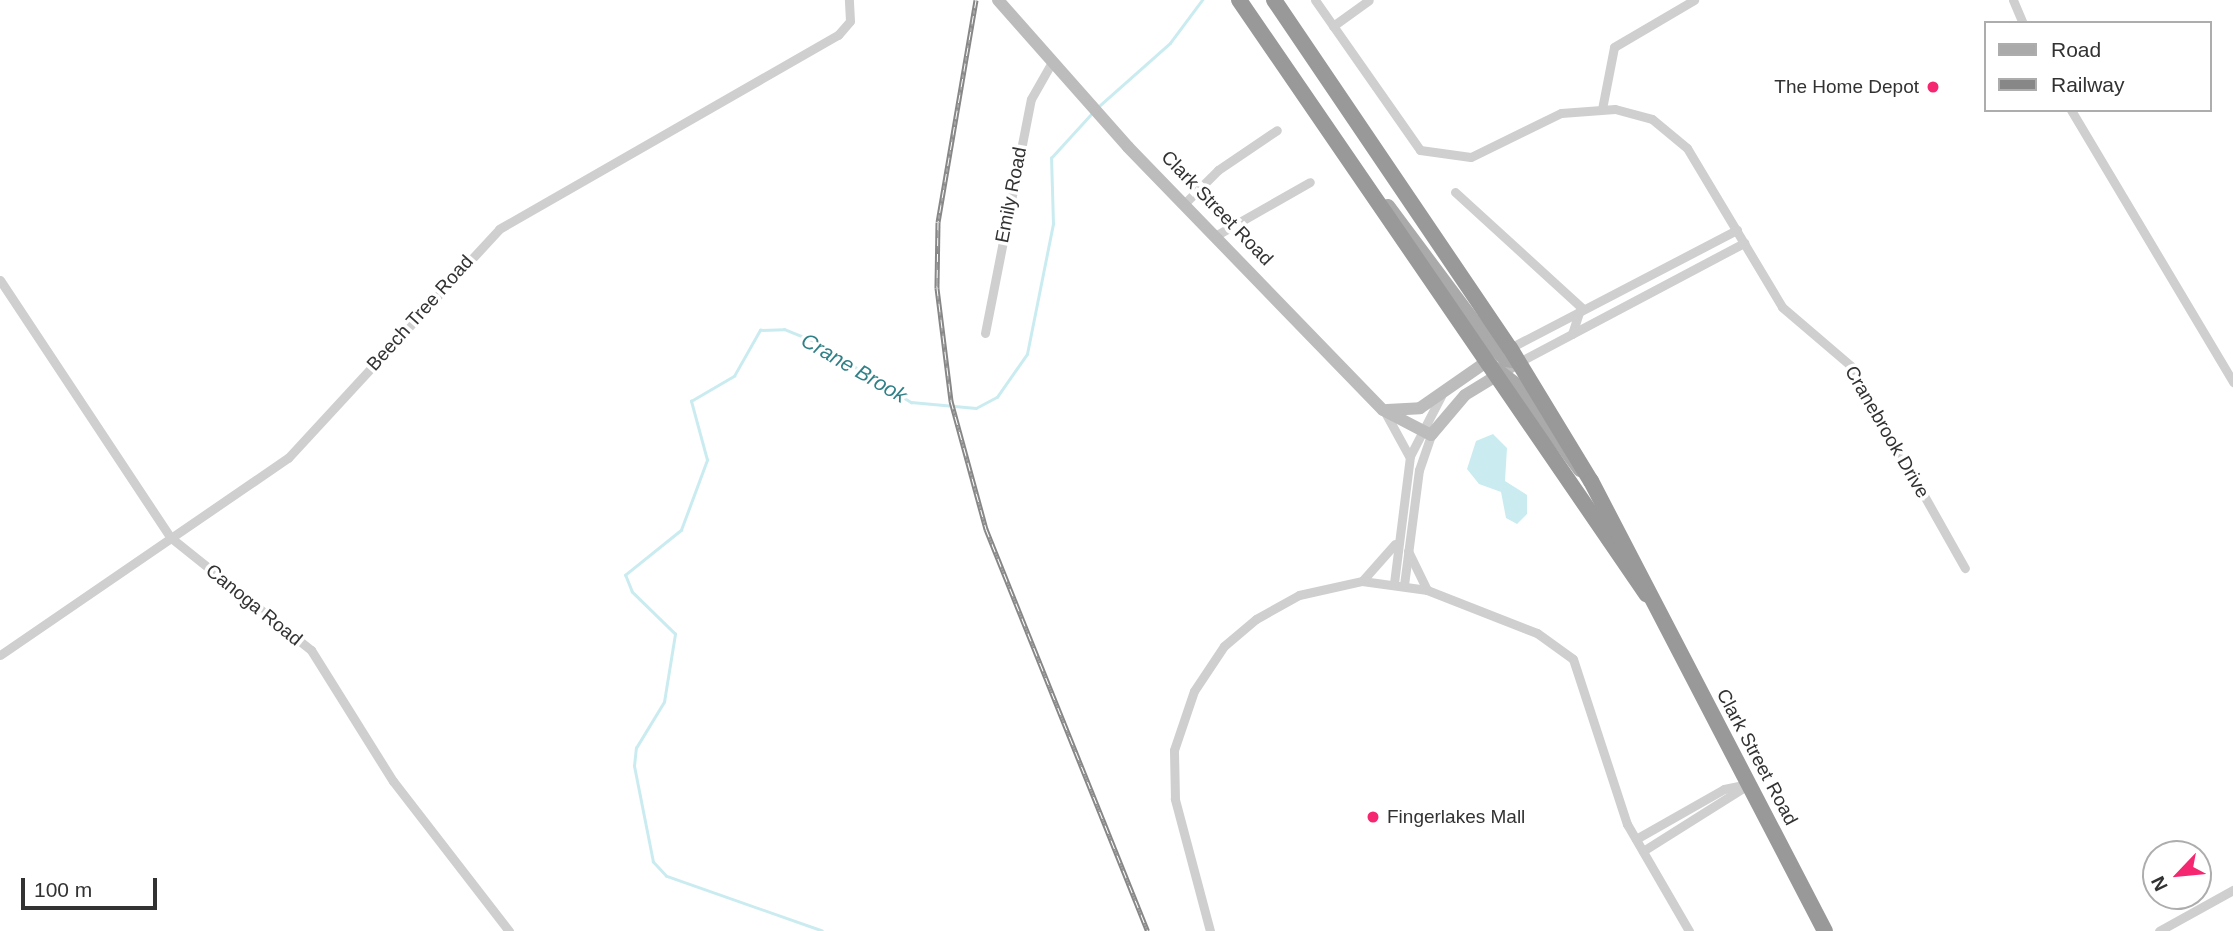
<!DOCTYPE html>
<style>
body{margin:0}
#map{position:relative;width:2233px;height:931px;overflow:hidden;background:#fff;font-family:Helvetica,sans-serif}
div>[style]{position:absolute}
.water>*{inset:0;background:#caecf0}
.stream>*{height:2.5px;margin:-1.25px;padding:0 1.25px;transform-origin:1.25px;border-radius:1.25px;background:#caecf0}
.street>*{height:9px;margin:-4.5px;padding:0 4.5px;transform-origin:4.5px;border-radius:4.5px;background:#cfcfcf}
.secondary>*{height:12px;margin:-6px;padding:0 6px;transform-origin:6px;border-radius:6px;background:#bcbcbc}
.primary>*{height:14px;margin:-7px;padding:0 7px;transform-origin:7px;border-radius:7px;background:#aaa}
.highway>*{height:16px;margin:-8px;padding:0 8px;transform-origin:8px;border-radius:8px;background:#999}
.rail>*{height:5px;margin-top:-2.5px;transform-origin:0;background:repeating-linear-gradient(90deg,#fff 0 8px,#878787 0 16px);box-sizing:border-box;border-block:2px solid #878787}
.dots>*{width:19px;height:19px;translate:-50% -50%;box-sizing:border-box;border:4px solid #fff;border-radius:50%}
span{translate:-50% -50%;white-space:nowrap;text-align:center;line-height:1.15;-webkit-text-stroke:7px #fff;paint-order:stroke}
.poi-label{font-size:19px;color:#323232}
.right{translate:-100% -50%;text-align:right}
.left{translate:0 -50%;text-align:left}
.street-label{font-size:19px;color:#323232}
.water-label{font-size:21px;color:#308088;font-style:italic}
.legend{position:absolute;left:1984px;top:21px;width:228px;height:91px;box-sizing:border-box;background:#fff;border:2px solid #adadad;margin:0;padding:9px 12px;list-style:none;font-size:21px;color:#323232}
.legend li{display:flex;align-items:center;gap:14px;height:35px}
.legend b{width:35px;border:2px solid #adadad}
.north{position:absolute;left:2142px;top:840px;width:70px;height:70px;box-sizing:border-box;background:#fff;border:2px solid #adadad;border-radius:50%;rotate:244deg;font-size:19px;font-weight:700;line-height:28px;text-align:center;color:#323232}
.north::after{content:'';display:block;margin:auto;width:24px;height:32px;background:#f62771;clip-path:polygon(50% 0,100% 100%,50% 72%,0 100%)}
.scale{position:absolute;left:21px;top:878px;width:136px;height:32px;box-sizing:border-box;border:4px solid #323232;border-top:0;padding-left:9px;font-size:21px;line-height:24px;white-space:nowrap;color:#323232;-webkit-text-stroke:5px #fff;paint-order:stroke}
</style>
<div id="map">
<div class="water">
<i style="clip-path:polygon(1493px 434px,1507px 448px,1505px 481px,1527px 495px,1527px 514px,1517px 524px,1506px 518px,1501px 492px,1479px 484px,1467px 469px,1476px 441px)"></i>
</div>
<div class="stream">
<i style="left:1098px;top:107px;width:96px;rotate:-41.6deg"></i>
<i style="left:1170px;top:43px;width:54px;rotate:-53.3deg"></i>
<i style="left:822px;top:931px;width:165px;rotate:-160.6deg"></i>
<i style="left:666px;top:876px;width:19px;rotate:-133deg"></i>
<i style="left:653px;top:862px;width:98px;rotate:-101.2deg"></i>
<i style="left:634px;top:766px;width:18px;rotate:-84deg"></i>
<i style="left:636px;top:748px;width:54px;rotate:-58.7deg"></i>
<i style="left:664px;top:702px;width:69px;rotate:-80.8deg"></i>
<i style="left:675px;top:634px;width:60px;rotate:-135.7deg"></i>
<i style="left:632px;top:592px;width:18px;rotate:-112deg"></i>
<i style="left:625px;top:575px;width:72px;rotate:-38.8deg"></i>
<i style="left:681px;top:530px;width:75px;rotate:-69.6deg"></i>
<i style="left:707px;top:460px;width:61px;rotate:-105.2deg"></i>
<i style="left:691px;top:401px;width:50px;rotate:-30.2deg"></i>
<i style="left:734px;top:376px;width:53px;rotate:-60.5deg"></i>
<i style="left:760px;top:330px;width:24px;rotate:-2deg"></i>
<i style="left:784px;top:329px;width:32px;rotate:22deg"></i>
<i style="left:814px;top:341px;width:115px;rotate:32.2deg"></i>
<i style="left:911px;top:402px;width:65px;rotate:5.3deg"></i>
<i style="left:976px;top:408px;width:24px;rotate:-28deg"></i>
<i style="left:997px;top:397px;width:52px;rotate:-55.1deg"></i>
<i style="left:1027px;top:354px;width:133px;rotate:-78.7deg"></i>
<i style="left:1053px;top:224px;width:66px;rotate:-91.7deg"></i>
<i style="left:1051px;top:158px;width:62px;rotate:-47.6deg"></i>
</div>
<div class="street">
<i style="left:1315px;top:0;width:183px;rotate:55deg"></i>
<i style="left:1420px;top:150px;width:51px;rotate:7.8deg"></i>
<i style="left:1471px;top:157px;width:100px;rotate:-26.1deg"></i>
<i style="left:1561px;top:113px;width:54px;rotate:-4.2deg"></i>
<i style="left:1615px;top:109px;width:38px;rotate:15deg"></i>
<i style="left:1652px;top:119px;width:45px;rotate:39.6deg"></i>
<i style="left:1687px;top:148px;width:185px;rotate:59.1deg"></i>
<i style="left:1782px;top:307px;width:91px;rotate:40.5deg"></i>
<i style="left:1851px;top:366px;width:232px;rotate:60.6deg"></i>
<i style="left:2013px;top:0;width:25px;rotate:67deg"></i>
<i style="left:1333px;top:26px;width:44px;rotate:-35.8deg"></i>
<i style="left:1602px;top:109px;width:63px;rotate:-79deg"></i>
<i style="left:1614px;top:47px;width:93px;rotate:-30.4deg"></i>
<i style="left:2071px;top:110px;width:317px;rotate:59.2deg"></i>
<i style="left:1455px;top:192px;width:171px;rotate:42.4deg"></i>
<i style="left:1184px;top:204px;width:48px;rotate:-45deg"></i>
<i style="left:1218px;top:170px;width:71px;rotate:-34.1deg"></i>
<i style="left:1215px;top:236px;width:109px;rotate:-29.6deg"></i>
<i style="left:0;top:280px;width:308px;rotate:56.5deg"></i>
<i style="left:170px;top:537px;width:181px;rotate:38.7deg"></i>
<i style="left:311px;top:650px;width:155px;rotate:58deg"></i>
<i style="left:393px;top:781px;width:190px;rotate:52.3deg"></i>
<i style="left:985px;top:333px;width:238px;rotate:-78.9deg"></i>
<i style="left:1031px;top:99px;width:43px;rotate:-60.4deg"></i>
<i style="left:1572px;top:334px;width:28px;rotate:-72deg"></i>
<i style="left:1510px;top:348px;width:256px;rotate:-27.5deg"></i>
<i style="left:1519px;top:362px;width:255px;rotate:-27.9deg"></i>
<i style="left:1386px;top:414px;width:48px;rotate:61.3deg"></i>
<i style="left:1408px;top:551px;width:43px;rotate:64deg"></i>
<i style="left:1363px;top:580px;width:48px;rotate:-48.4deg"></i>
<i style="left:1394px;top:583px;width:128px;rotate:-82.8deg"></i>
<i style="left:1410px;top:456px;width:68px;rotate:-62.7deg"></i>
<i style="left:1404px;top:585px;width:116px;rotate:-82.6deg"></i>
<i style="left:1419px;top:470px;width:37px;rotate:-71deg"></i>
<i style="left:0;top:655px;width:349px;rotate:-34.4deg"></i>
<i style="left:288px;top:458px;width:311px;rotate:-47.3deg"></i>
<i style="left:499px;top:229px;width:391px;rotate:-29.8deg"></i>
<i style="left:838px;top:35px;width:18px;rotate:-49deg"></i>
<i style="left:850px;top:21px;width:21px;rotate:-93deg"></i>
<i style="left:1636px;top:839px;width:101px;rotate:-29.6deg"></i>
<i style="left:1724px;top:789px;width:25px;rotate:-12deg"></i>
<i style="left:1643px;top:851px;width:124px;rotate:-32.2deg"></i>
<i style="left:1210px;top:931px;width:137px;rotate:-104.9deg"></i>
<i style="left:1175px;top:799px;width:49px;rotate:-91.2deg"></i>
<i style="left:1174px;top:750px;width:62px;rotate:-71.3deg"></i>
<i style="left:1194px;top:691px;width:54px;rotate:-56.3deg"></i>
<i style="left:1224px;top:646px;width:42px;rotate:-40.2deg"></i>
<i style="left:1256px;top:619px;width:49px;rotate:-29.2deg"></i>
<i style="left:1299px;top:595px;width:65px;rotate:-12.5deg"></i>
<i style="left:1362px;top:581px;width:66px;rotate:7.9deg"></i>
<i style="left:1427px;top:590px;width:118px;rotate:21.4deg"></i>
<i style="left:1537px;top:633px;width:44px;rotate:35.8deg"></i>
<i style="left:1573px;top:659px;width:174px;rotate:71.9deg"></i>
<i style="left:1627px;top:824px;width:124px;rotate:59.9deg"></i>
<i style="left:2159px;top:931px;width:85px;rotate:-29deg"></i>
</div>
<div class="secondary">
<i style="left:998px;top:0;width:196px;rotate:48.5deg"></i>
<i style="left:1128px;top:147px;width:366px;rotate:45.9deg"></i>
<i style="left:1383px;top:410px;width:54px;rotate:27.5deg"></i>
<i style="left:1431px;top:435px;width:52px;rotate:-49.6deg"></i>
<i style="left:1465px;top:395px;width:63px;rotate:-31.4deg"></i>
<i style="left:1387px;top:410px;width:33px;rotate:-3deg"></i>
<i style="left:1420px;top:408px;width:88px;rotate:-34.8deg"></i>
</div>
<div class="primary">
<i style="left:1388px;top:206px;width:171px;rotate:53.3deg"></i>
<i style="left:1490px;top:343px;width:23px;rotate:47deg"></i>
<i style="left:1506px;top:360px;width:13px;rotate:9deg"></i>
<i style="left:1488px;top:363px;width:39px;rotate:37deg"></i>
<i style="left:1519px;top:386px;width:104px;rotate:54deg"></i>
</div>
<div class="highway">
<i style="left:1239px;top:0;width:721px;rotate:55.56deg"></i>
<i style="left:1274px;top:0;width:420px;rotate:55.9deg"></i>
<i style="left:1510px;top:348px;width:156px;rotate:58.7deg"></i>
<i style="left:1591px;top:481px;width:507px;rotate:62.53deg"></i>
</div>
<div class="rail">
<i style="left:976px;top:0;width:225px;rotate:99.7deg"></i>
<i style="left:938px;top:222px;width:66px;rotate:90.9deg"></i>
<i style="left:937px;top:288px;width:114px;rotate:82.9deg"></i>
<i style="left:951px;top:401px;width:133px;rotate:74.7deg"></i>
<i style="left:986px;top:529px;width:433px;rotate:68.1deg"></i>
</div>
<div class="dots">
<i style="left:1933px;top:87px;background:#f62771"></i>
<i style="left:1373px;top:817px;background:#f62771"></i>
</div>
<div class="poi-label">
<span class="right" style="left:1919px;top:87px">The Home Depot</span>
<span class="left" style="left:1387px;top:817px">Fingerlakes Mall</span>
</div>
<div class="street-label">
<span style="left:1011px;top:195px;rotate:-79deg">Emily Road</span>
<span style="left:1217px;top:208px;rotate:46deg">Clark Street Road</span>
<span style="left:420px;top:313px;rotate:-48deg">Beech Tree Road</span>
<span style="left:1887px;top:432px;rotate:60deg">Cranebrook Drive</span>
<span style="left:254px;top:605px;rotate:39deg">Canoga Road</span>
<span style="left:1757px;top:757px;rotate:62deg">Clark Street Road</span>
</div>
<div class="water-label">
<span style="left:854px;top:368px;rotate:30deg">Crane Brook</span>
</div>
<ul class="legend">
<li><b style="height:9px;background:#aaa"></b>Road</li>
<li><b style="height:9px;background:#878787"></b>Railway</li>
</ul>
<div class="north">N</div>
<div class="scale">100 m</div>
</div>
